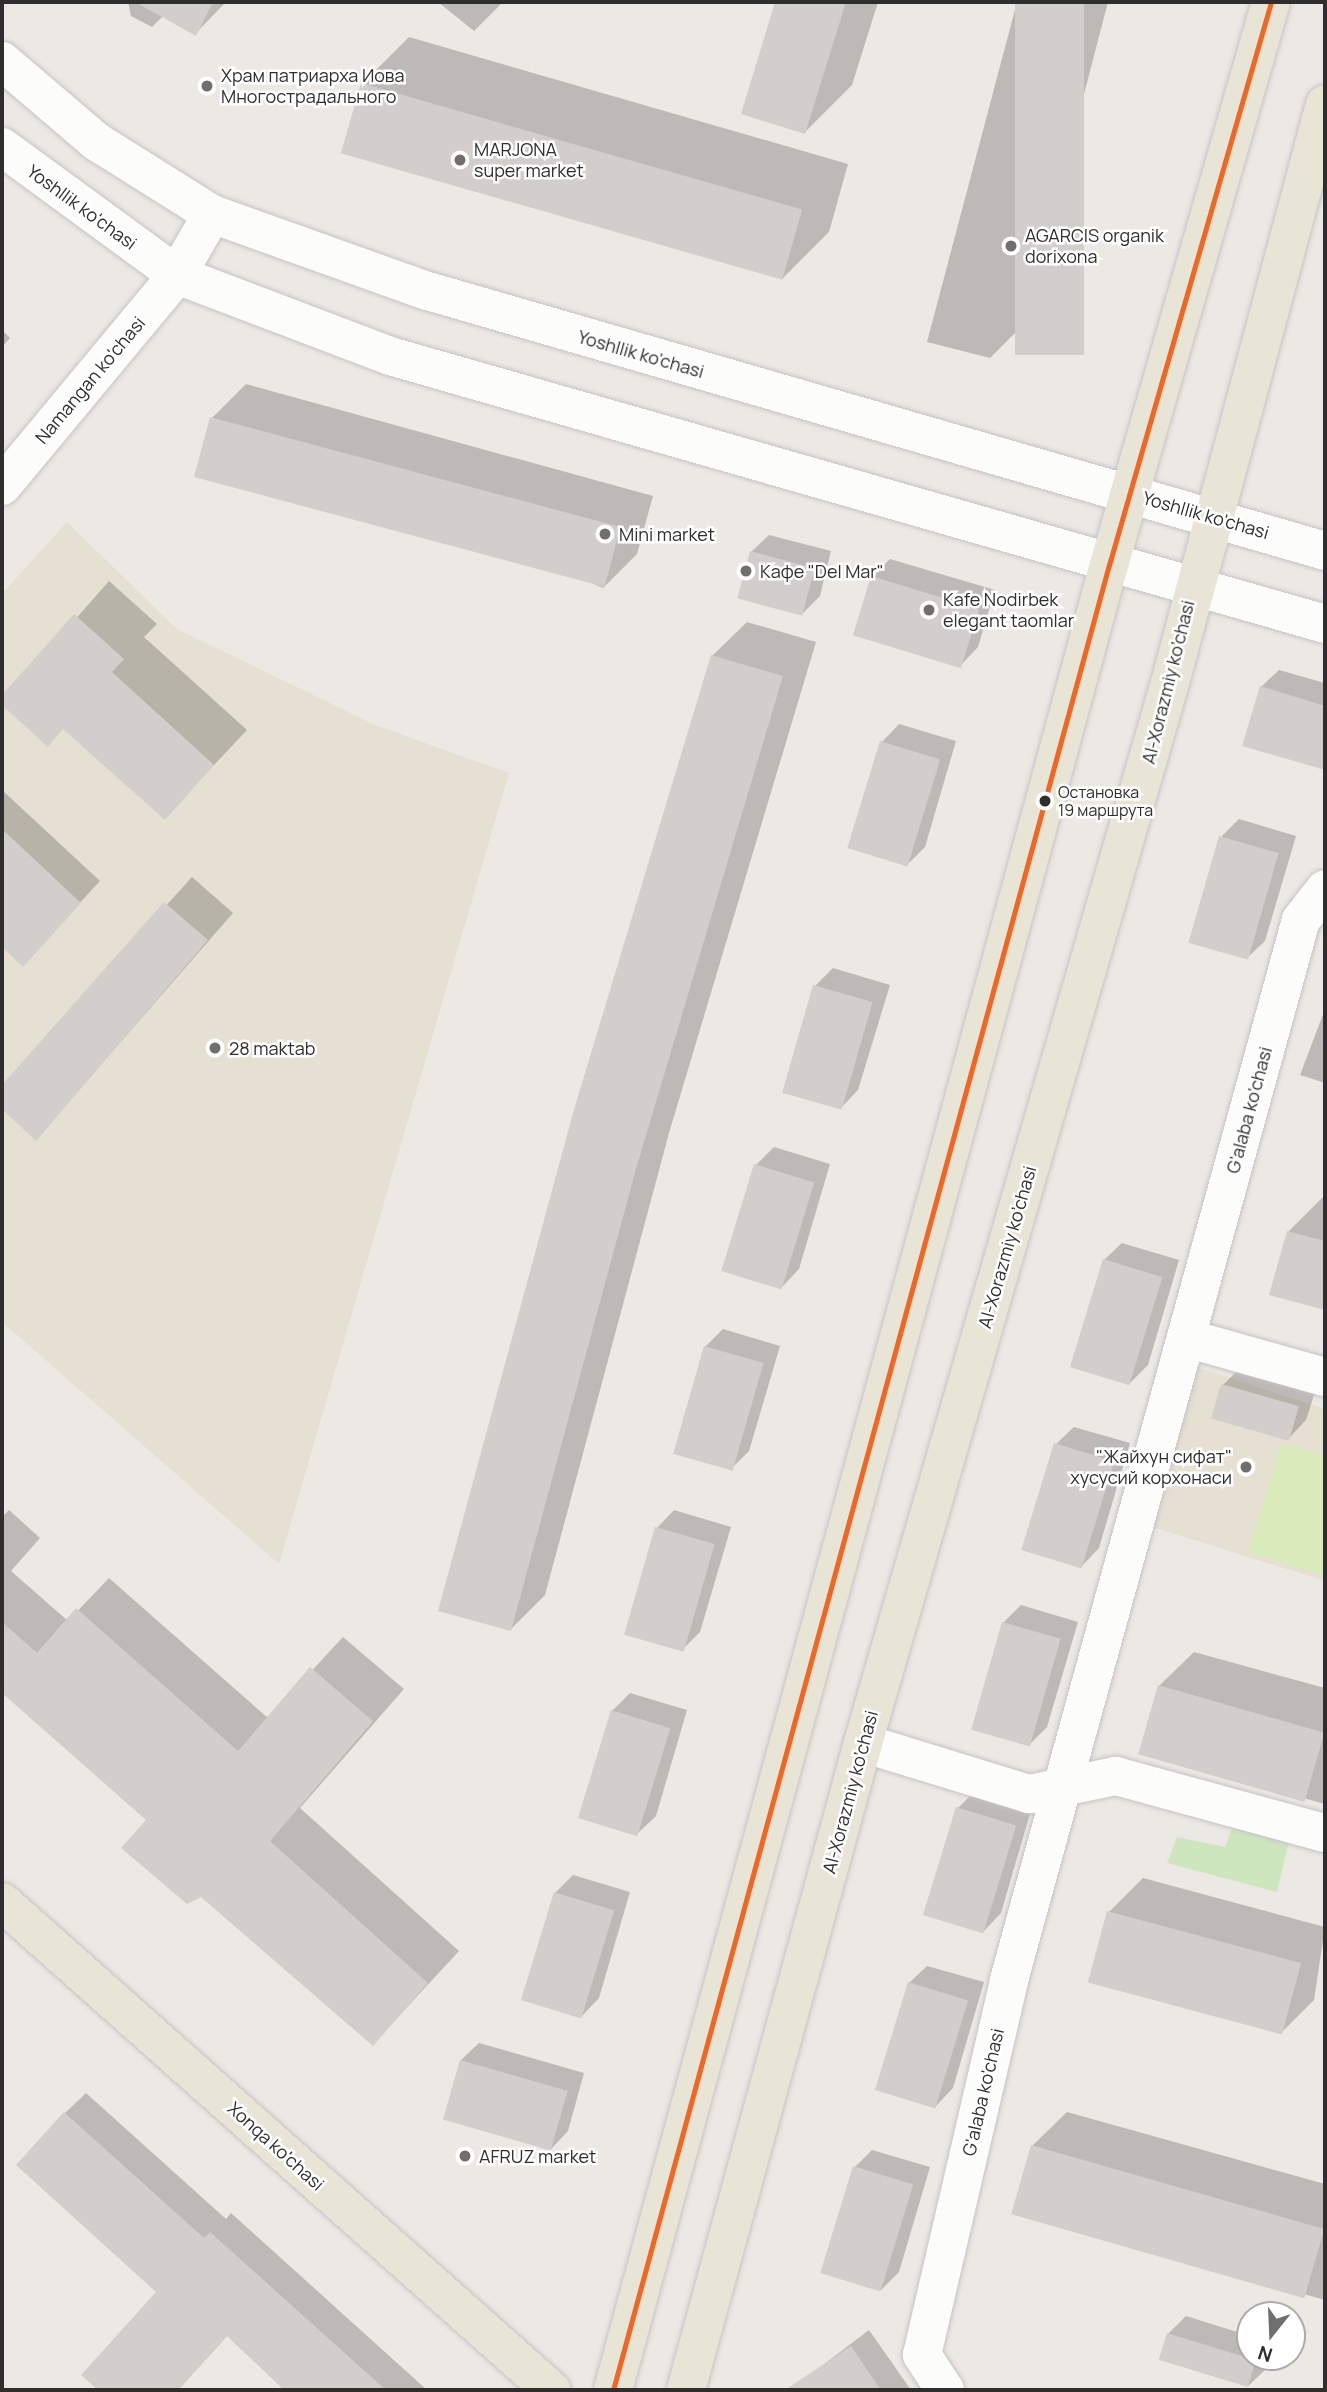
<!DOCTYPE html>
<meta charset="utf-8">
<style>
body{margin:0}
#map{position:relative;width:1327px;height:2392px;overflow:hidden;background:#ece8e4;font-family:Manrope,sans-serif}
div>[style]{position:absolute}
.education>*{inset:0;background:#e6e0d3}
.green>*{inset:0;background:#cee6be}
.pitch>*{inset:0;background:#d9eabb}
.shadow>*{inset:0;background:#0003}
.building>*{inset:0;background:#d1cecb;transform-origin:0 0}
.roads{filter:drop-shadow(0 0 2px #c5c4c5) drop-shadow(0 0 2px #c5c4c5)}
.street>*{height:38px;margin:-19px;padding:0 19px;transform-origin:19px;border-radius:19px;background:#fcfcfb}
.secondary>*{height:38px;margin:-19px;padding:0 19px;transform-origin:19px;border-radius:19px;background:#fcfcfb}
.primary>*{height:38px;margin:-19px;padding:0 19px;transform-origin:19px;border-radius:19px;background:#e8e4d6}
.bus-1>*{height:5px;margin:-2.5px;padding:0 2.5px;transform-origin:2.5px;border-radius:2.5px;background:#f26522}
.dots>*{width:19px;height:19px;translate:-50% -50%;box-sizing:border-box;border:4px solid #fff;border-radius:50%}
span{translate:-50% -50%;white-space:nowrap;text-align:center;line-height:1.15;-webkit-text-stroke:5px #fff;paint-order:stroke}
.bus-label{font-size:16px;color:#2e2e2e}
.left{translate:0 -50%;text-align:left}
.poi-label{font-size:18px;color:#2e2e2e}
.right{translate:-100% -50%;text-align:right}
.street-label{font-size:18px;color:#2e2e2e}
.frame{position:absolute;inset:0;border:4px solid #2e2e2e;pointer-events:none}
.north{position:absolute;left:1236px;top:2301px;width:70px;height:70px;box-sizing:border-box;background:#fff;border:2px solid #ababab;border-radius:50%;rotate:198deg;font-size:19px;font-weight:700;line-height:28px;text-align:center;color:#2e2e2e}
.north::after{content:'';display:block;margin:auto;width:24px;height:32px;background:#706f6e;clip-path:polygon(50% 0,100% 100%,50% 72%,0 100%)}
</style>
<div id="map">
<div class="education">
<i style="clip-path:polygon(67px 522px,177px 629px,375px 725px,509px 773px,279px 1564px,2px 1322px,2px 594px)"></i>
<i style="clip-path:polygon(1197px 1367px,1325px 1409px,1325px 1581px,1149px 1526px)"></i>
</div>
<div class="green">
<i style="clip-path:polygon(1234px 1823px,1290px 1837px,1277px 1892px,1167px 1863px,1177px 1837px,1225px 1847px)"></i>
</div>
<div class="pitch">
<i style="clip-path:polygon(1281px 1443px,1325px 1456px,1325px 1575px,1248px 1553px)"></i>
</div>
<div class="shadow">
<i style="clip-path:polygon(128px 2px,226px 2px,195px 34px,163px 16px,152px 27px,131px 16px)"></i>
<i style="clip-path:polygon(438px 2px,503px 2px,474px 31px)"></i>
<i style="clip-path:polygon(777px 2px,878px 2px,852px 85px,805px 132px,743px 113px)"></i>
<i style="clip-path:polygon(1017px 2px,1108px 2px,1024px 324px,990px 358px,927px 342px)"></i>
<i style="clip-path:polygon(409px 37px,848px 164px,829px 232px,782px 279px,362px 84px)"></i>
<i style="clip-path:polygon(2px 330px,10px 338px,2px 347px)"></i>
<i style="clip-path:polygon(246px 384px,653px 496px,637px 554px,603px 588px,212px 418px)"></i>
<i style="clip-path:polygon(769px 535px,831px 551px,820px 596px,802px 614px,751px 552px)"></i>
<i style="clip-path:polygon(890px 559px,995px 590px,978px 647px,961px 665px,872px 577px)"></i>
<i style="clip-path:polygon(109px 581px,157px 624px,144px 637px,247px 730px,165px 817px,64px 727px,48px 744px,2px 703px)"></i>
<i style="clip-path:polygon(747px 622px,816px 642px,669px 1133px,545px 1595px,511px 1629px,712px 656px)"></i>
<i style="clip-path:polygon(1279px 670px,1325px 683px,1325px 768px,1244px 744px,1261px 687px)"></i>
<i style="clip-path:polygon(899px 724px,956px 741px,925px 847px,908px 864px,882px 742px)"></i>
<i style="clip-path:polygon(2px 790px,100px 881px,23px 964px,2px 944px)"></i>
<i style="clip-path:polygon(1239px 819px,1296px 836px,1265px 941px,1247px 958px,1221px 837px)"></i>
<i style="clip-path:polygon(192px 877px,233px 913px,36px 1139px,2px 1106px,2px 1087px)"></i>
<i style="clip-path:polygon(833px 968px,890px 985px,858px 1090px,841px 1108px,815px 986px)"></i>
<i style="clip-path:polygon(1325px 1009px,1325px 1083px,1300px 1075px)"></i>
<i style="clip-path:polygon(774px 1147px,830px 1164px,799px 1269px,782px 1287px,724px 1270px,756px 1165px)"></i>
<i style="clip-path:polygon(1323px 1197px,1325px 1198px,1325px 1309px,1272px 1294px,1289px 1231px)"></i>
<i style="clip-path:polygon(1122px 1243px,1179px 1260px,1148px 1365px,1130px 1383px,1104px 1260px)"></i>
<i style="clip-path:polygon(723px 1329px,780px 1346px,749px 1451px,731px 1469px,705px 1347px)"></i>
<i style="clip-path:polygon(1241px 1367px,1316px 1389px,1306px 1420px,1289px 1438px,1223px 1385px)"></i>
<i style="clip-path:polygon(1074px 1427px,1130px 1443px,1099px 1548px,1082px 1566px,1056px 1444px)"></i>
<i style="clip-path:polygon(9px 1510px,40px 1538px,11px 1571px,68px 1621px,109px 1578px,268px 1718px,343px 1637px,404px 1689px,300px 1808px,459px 1951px,373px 2044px,148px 1820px,2px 1691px,2px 1517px)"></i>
<i style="clip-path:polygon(674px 1510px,731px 1527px,700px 1632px,682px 1650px,657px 1528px)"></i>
<i style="clip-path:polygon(1021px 1605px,1078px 1622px,1047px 1727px,1029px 1745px,1003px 1623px)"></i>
<i style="clip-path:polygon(1194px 1652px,1325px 1688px,1325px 1804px,1141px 1753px,1159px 1686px)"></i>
<i style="clip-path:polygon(630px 1693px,687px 1710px,656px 1816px,638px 1833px,612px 1711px)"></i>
<i style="clip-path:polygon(975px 1791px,1032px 1807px,1001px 1913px,984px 1931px,958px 1808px)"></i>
<i style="clip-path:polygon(573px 1875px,630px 1892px,599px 1998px,582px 2016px,555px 1893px)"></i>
<i style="clip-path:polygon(1143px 1878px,1325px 1927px,1314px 2000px,1280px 2034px,1109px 1912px)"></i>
<i style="clip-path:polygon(927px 1966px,984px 1982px,953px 2088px,936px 2106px,909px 1983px)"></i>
<i style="clip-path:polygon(479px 2043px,584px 2073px,568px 2131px,551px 2149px,461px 2060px)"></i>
<i style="clip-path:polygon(86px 2093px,226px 2219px,231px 2213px,427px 2390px,287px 2390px,228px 2335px,178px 2390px,101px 2390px,83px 2375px,158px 2291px,65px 2113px)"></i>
<i style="clip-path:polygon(1067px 2112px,1325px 2184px,1325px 2300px,1014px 2213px,1032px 2146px)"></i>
<i style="clip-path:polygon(872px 2150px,930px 2167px,899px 2272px,881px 2290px,855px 2167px)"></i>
<i style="clip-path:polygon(1186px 2316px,1250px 2336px,1250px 2357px,1269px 2357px,1266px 2369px,1248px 2386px,1161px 2359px,1169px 2333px)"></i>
<i style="clip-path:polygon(869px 2330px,911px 2390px,808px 2390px,802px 2381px)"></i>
</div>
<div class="building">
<i style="clip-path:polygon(135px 2px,213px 2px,196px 36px)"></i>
<i style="clip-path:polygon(775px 2px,846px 2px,805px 134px,741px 114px)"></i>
<i style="left:1015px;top:2px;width:69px;height:353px"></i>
<i style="left:361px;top:83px;width:459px;height:73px;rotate:16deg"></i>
<i style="left:210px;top:417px;width:425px;height:62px;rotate:15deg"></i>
<i style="left:750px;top:551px;width:67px;height:49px;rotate:15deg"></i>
<i style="left:871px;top:576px;width:113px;height:62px;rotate:17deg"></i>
<i style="clip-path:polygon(74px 614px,124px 659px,112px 672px,214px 765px,165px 820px,63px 729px,48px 747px,2px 705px,2px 695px)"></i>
<i style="clip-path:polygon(711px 655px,783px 676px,636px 1169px,511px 1631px,438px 1611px,573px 1113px)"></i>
<i style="clip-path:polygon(1260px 686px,1325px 706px,1325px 770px,1242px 746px)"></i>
<i style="left:880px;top:741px;width:63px;height:112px;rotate:17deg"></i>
<i style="clip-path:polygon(2px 829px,81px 903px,23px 967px,2px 947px)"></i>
<i style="left:1219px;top:836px;width:62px;height:111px;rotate:16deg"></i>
<i style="clip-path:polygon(164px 902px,208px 940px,36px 1141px,2px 1109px,2px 1085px)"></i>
<i style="left:813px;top:985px;width:62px;height:112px;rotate:16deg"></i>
<i style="left:754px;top:1164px;width:63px;height:112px;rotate:17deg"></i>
<i style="clip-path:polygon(1287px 1231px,1325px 1241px,1325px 1310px,1269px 1295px)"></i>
<i style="left:1103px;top:1259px;width:62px;height:113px;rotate:17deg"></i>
<i style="left:704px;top:1346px;width:62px;height:112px;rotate:16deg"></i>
<i style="left:1221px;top:1384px;width:81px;height:36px;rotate:16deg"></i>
<i style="left:1054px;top:1443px;width:63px;height:112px;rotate:17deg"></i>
<i style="left:655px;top:1527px;width:62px;height:112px;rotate:16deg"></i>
<i style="clip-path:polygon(76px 1608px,238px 1751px,310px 1667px,373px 1721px,270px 1841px,428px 1983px,373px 2046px,201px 1897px,187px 1904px,121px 1848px,146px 1820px,2px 1693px,2px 1622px,37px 1653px)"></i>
<i style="left:1002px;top:1622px;width:61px;height:112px;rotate:16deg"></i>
<i style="left:1158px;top:1685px;width:173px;height:72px;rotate:16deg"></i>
<i style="left:611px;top:1710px;width:62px;height:113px;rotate:17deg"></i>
<i style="left:956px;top:1807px;width:63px;height:113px;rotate:17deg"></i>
<i style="left:554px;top:1892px;width:63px;height:113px;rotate:17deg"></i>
<i style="left:1107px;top:1911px;width:201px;height:74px;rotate:15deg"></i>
<i style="left:908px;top:1982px;width:63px;height:113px;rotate:17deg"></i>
<i style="left:460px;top:2060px;width:112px;height:62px;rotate:16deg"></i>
<i style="clip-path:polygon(64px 2112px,204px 2238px,210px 2232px,386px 2390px,284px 2390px,227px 2336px,178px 2390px,98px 2390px,81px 2375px,156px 2292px,16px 2165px)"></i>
<i style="left:1031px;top:2145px;width:305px;height:72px;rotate:16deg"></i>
<i style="left:853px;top:2166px;width:63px;height:112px;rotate:17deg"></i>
<i style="left:1167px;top:2333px;width:93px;height:28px;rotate:17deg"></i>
<i style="clip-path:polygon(851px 2346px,881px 2390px,785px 2390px)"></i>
</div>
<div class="roads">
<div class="street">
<i style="left:2px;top:486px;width:274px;rotate:-50.3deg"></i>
<i style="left:177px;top:275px;width:70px;rotate:-60.2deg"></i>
<i style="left:1186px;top:1338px;width:144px;rotate:15.7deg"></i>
<i style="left:863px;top:1743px;width:174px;rotate:17.1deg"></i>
<i style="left:1029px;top:1794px;width:89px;rotate:-11.7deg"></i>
<i style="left:1116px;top:1776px;width:217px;rotate:15.3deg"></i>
<i style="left:945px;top:2390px;width:42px;rotate:-123.3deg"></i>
<i style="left:922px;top:2355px;width:385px;rotate:-76.9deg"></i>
<i style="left:1009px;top:1980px;width:1099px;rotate:-74.6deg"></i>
<i style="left:1301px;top:920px;width:39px;rotate:-52deg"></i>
</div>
<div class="secondary">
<i style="left:2px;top:61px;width:125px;rotate:40.5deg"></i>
<i style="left:97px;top:142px;width:136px;rotate:32.1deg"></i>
<i style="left:212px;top:214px;width:222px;rotate:19.7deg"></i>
<i style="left:421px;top:289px;width:941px;rotate:16.16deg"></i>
<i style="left:2px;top:147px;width:217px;rotate:36.2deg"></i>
<i style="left:177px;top:275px;width:228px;rotate:20.8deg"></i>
<i style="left:390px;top:356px;width:973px;rotate:15.99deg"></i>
</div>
<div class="primary">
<i style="left:2px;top:1902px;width:735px;rotate:41.63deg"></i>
<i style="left:613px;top:2390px;width:1891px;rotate:-74.8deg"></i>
<i style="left:1109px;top:565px;width:586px;rotate:-73.95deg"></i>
<i style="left:686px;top:2390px;width:671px;rotate:-74.7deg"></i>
<i style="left:863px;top:1743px;width:1104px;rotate:-73.85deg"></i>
<i style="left:1170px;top:683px;width:599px;rotate:-75.01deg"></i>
</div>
</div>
<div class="bus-1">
<i style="left:613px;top:2390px;width:1891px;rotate:-74.8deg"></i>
<i style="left:1109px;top:565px;width:586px;rotate:-73.95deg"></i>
</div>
<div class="dots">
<i style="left:207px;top:86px;background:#706f6e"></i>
<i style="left:460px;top:160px;background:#706f6e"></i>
<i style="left:1011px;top:246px;background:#706f6e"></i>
<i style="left:605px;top:534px;background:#706f6e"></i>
<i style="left:746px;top:571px;background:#706f6e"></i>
<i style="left:929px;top:610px;background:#706f6e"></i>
<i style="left:1045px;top:801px;background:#2e2e2e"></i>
<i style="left:215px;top:1048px;background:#706f6e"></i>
<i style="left:1246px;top:1467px;background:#706f6e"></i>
<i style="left:465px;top:2156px;background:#706f6e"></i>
</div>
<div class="bus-label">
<span class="left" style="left:1058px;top:801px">Остановка<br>19 маршрута</span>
</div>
<div class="poi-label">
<span class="left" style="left:221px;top:86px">Храм патриарха Иова<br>Многострадального</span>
<span class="left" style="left:474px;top:160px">MARJONA<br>super market</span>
<span class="left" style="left:1025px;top:246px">AGARCIS organik<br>dorixona</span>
<span class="left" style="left:619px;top:534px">Mini market</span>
<span class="left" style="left:760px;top:571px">Кафе "Del Mar"</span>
<span class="left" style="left:943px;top:610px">Kafe Nodirbek<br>elegant taomlar</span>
<span class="left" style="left:229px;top:1048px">28 maktab</span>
<span class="right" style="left:1232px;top:1467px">"Жайхун сифат"<br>хусусий корхонаси</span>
<span class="left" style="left:479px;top:2156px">AFRUZ market</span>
</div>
<div class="street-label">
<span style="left:82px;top:207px;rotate:36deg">Yoshllik ko'chasi</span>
<span style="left:641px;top:354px;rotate:16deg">Yoshllik ko'chasi</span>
<span style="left:90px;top:380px;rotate:-50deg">Namangan ko'chasi</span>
<span style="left:1206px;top:515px;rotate:16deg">Yoshllik ko'chasi</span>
<span style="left:1168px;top:682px;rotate:-76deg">Al-Xorazmiy ko’chasi</span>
<span style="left:1249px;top:1110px;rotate:-75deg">G'alaba ko'chasi</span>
<span style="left:1007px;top:1247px;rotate:-74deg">Al-Xorazmiy ko’chasi</span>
<span style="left:850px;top:1792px;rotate:-75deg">Al-Xorazmiy ko’chasi</span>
<span style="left:983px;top:2092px;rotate:-77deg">G'alaba ko'chasi</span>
<span style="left:276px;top:2146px;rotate:42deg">Xonqa ko'chasi</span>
</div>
<div class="frame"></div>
<div class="north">N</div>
</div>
